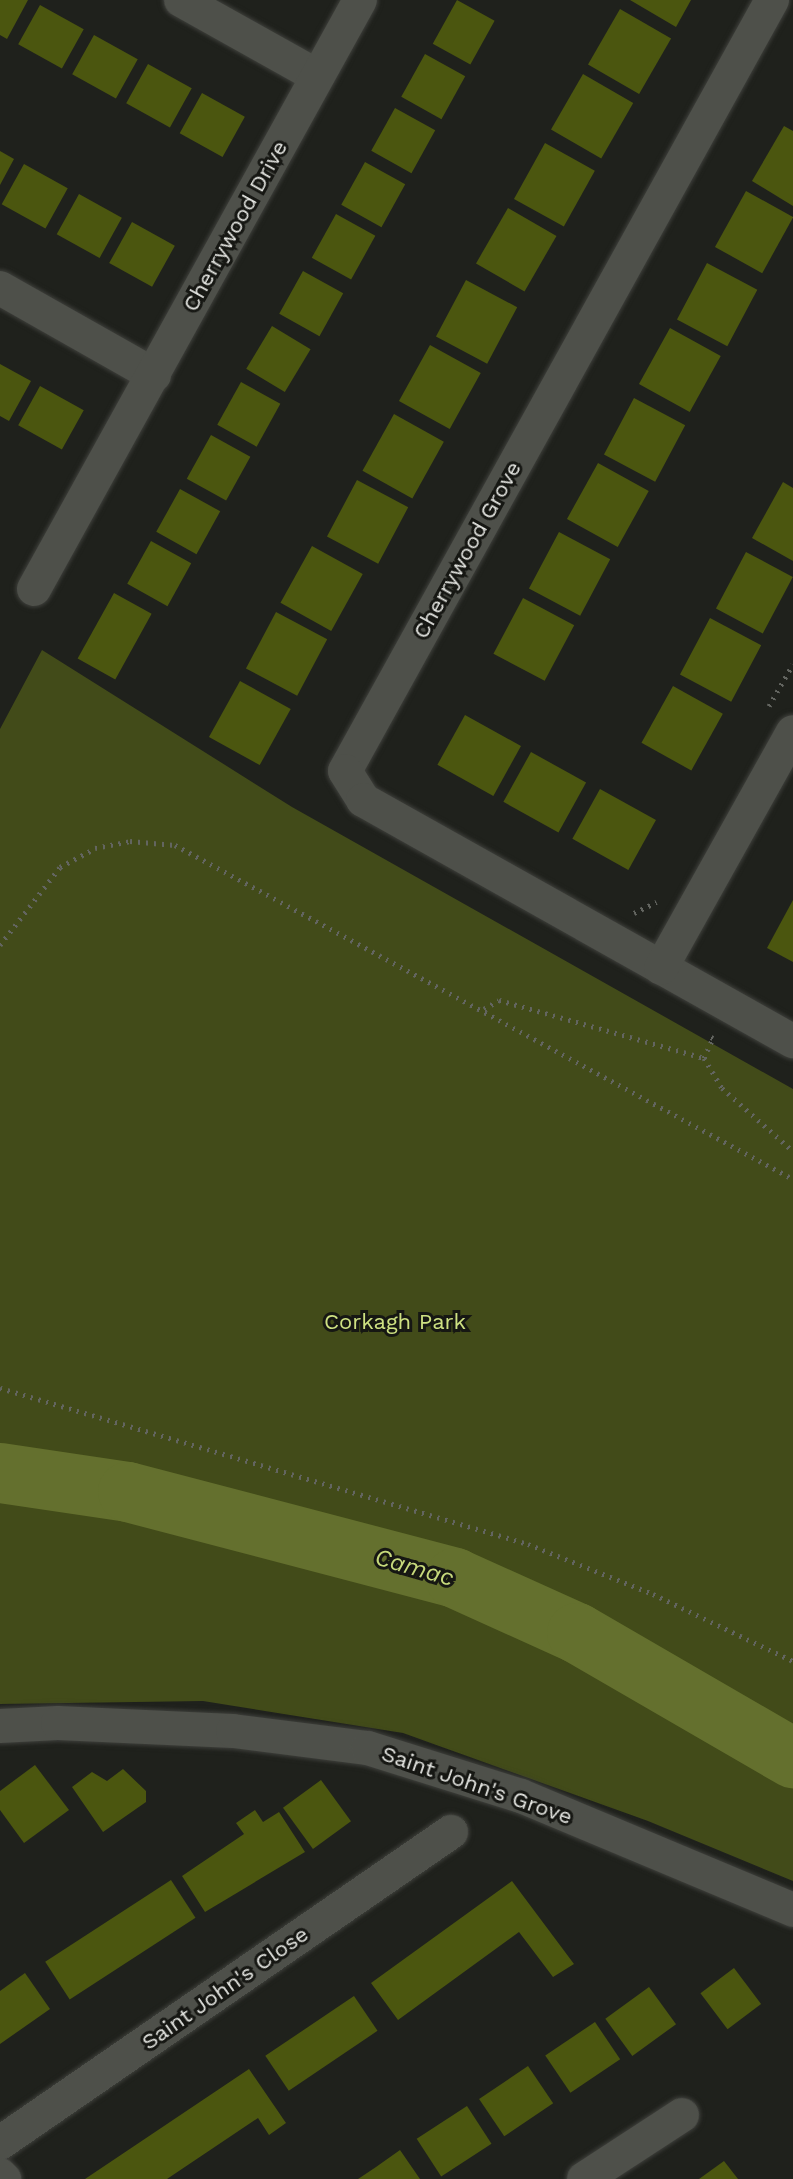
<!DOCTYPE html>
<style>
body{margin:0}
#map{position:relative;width:793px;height:2179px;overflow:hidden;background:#1f211c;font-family:"Work Sans",sans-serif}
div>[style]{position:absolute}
.green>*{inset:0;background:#424b19}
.river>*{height:60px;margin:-30px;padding:0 30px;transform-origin:30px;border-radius:30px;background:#64702e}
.building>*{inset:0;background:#4b560f;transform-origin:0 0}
.path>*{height:5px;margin-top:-2.5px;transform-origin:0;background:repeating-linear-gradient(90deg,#636560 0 2px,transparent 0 8px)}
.roads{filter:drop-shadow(0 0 2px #3e3f3b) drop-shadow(0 0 2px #3e3f3b)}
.minor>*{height:34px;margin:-17px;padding:0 17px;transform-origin:17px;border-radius:17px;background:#4e504a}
span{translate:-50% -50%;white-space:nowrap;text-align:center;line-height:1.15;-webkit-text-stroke:6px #161713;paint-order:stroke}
.street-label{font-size:22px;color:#e5e6e2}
.park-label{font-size:22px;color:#cee182}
.water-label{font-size:24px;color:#c7da7c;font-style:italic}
</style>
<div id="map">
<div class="green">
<i style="clip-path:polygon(42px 650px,292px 807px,793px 1089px,793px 1881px,648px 1821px,403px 1733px,203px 1701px,0 1704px,0 729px)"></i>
</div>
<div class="river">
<i style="left:0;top:1473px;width:129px;rotate:8.4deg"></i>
<i style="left:128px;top:1492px;width:338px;rotate:14.7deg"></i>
<i style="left:455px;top:1578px;width:134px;rotate:24.3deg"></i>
<i style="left:577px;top:1633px;width:250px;rotate:30.1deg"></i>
</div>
<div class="building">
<i style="clip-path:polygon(0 0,28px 0,7px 39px,0 35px)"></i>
<i style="left:457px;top:0;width:43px;height:50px;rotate:29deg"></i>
<i style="clip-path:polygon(630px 0,691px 0,676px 27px)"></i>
<i style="left:40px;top:5px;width:50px;height:45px;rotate:29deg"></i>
<i style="left:620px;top:9px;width:59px;height:64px;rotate:30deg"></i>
<i style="left:94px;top:35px;width:50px;height:45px;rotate:29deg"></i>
<i style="left:425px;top:54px;width:46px;height:49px;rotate:29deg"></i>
<i style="left:148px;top:64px;width:50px;height:45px;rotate:29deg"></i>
<i style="left:583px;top:74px;width:58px;height:64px;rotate:30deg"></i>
<i style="left:202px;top:93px;width:49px;height:46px;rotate:29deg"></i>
<i style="left:395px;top:108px;width:46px;height:49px;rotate:29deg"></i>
<i style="clip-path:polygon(784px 126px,793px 131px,793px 206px,752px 181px)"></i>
<i style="left:545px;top:143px;width:57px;height:64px;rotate:29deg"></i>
<i style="clip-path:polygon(0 151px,14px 159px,0 185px)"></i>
<i style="left:365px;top:162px;width:46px;height:49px;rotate:29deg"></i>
<i style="left:24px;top:164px;width:50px;height:46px;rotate:29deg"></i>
<i style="left:746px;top:191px;width:54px;height:64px;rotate:29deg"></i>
<i style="left:79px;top:194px;width:49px;height:46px;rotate:29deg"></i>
<i style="left:508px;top:208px;width:56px;height:64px;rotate:30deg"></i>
<i style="left:336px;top:214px;width:45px;height:50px;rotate:29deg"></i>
<i style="left:132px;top:222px;width:49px;height:47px;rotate:29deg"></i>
<i style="left:707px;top:263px;width:57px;height:64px;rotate:28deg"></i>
<i style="left:303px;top:271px;width:46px;height:49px;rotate:29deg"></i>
<i style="left:466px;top:280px;width:58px;height:64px;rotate:28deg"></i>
<i style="left:272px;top:326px;width:45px;height:50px;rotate:31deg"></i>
<i style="left:670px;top:328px;width:58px;height:64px;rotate:29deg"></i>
<i style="left:430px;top:345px;width:58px;height:64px;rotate:29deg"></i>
<i style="clip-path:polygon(0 364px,31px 381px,9px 421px,0 416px)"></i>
<i style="left:241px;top:382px;width:45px;height:49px;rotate:29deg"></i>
<i style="left:40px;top:386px;width:50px;height:45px;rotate:29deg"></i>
<i style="left:634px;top:398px;width:58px;height:64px;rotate:28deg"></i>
<i style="left:394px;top:414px;width:57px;height:65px;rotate:29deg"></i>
<i style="left:211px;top:435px;width:45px;height:50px;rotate:29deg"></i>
<i style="left:598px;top:463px;width:58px;height:64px;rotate:29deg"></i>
<i style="left:357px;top:480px;width:58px;height:64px;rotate:28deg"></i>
<i style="clip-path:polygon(783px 482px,793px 488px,793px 561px,752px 538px)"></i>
<i style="left:180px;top:489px;width:46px;height:49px;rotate:29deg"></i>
<i style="left:559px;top:532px;width:58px;height:64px;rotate:28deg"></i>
<i style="left:151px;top:541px;width:46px;height:49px;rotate:29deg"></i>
<i style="left:312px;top:546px;width:58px;height:65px;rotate:29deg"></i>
<i style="left:746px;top:552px;width:53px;height:64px;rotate:28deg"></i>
<i style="left:114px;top:593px;width:43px;height:75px;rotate:29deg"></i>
<i style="left:523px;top:598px;width:58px;height:63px;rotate:28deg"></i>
<i style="left:276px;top:612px;width:58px;height:64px;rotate:28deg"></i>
<i style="left:710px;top:618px;width:58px;height:64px;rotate:28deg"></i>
<i style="left:240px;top:681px;width:58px;height:64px;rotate:29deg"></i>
<i style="left:673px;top:686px;width:57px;height:65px;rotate:29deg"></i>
<i style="left:465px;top:715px;width:64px;height:57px;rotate:29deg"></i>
<i style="left:531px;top:752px;width:63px;height:57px;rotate:29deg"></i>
<i style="left:600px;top:789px;width:64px;height:57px;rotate:29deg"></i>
<i style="clip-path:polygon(793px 900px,793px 962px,767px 948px)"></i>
<i style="clip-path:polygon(35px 1765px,69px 1810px,24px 1843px,0 1810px,0 1791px)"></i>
<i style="clip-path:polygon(123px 1769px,146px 1791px,146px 1802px,103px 1832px,72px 1787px,92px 1772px,107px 1781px)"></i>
<i style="left:321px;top:1780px;width:51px;height:47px;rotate:54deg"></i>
<i style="clip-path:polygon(255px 1810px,263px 1822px,279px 1812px,305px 1852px,205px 1912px,182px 1876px,244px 1834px,236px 1823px)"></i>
<i style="left:171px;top:1880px;width:45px;height:150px;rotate:57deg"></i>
<i style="clip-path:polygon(512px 1881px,574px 1964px,553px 1977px,519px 1932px,398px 2020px,371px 1983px)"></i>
<i style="left:734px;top:1968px;width:45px;height:42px;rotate:53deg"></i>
<i style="clip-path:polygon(25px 1973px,50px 2009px,0 2044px,0 1991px)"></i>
<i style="left:649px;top:1987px;width:46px;height:54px;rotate:54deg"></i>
<i style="left:354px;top:1996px;width:42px;height:107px;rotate:56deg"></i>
<i style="left:595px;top:2022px;width:45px;height:60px;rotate:56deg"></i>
<i style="left:528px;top:2066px;width:45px;height:59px;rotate:56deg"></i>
<i style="clip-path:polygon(249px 2069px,286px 2123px,269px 2135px,258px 2118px,167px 2179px,85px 2179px)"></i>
<i style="left:467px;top:2106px;width:45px;height:60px;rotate:57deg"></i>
<i style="clip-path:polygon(400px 2150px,420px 2179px,358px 2179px,376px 2167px)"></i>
<i style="clip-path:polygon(724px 2161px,738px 2179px,699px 2179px)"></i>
</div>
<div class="path">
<i style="left:769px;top:706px;width:48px;rotate:-60.3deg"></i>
<i style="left:634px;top:913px;width:25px;rotate:-26deg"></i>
<i style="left:0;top:945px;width:98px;rotate:-52.4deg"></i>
<i style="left:60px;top:867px;width:40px;rotate:-28deg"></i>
<i style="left:95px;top:848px;width:36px;rotate:-11deg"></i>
<i style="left:130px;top:841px;width:45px;rotate:5.1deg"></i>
<i style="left:175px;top:845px;width:702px;rotate:28.39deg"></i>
<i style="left:484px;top:1009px;width:17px;rotate:-31deg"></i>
<i style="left:499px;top:1000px;width:213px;rotate:15.8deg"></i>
<i style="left:704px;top:1058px;width:35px;rotate:59deg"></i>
<i style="left:722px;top:1088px;width:95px;rotate:41.6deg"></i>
<i style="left:704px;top:1058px;width:22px;rotate:-66deg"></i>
<i style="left:713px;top:1038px;width:4px;rotate:-153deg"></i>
<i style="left:0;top:1388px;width:551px;rotate:16.46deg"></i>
<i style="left:528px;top:1544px;width:135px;rotate:21.8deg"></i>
<i style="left:653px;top:1594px;width:155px;rotate:25.6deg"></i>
</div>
<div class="roads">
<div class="minor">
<i style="left:181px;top:0;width:156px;rotate:29.2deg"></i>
<i style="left:772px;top:0;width:881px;rotate:118.98deg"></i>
<i style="left:345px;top:771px;width:34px;rotate:58deg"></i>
<i style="left:363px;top:800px;width:493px;rotate:29.3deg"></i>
<i style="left:0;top:288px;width:177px;rotate:29.5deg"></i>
<i style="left:34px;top:589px;width:673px;rotate:-61.04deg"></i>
<i style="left:661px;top:968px;width:270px;rotate:-60.8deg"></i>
<i style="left:0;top:1726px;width:58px;rotate:-3deg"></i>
<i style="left:58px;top:1723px;width:175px;rotate:2.6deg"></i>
<i style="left:233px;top:1731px;width:136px;rotate:7.2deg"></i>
<i style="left:368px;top:1748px;width:160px;rotate:17.4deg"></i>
<i style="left:521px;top:1796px;width:295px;rotate:22.7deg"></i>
<i style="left:0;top:2143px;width:548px;rotate:-34.59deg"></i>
<i style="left:0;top:2175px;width:6px;rotate:45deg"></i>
<i style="left:584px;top:2179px;width:117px;rotate:-33.1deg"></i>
</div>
</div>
<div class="street-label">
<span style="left:235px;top:226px;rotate:-61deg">Cherrywood Drive</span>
<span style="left:467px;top:550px;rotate:-61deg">Cherrywood Grove</span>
<span style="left:477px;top:1785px;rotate:19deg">Saint John's Grove</span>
<span style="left:225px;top:1988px;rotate:-35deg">Saint John's Close</span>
</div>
<div class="park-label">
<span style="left:395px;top:1322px">Corkagh Park</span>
</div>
<div class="water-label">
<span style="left:414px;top:1568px;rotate:16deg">Camac</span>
</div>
</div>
